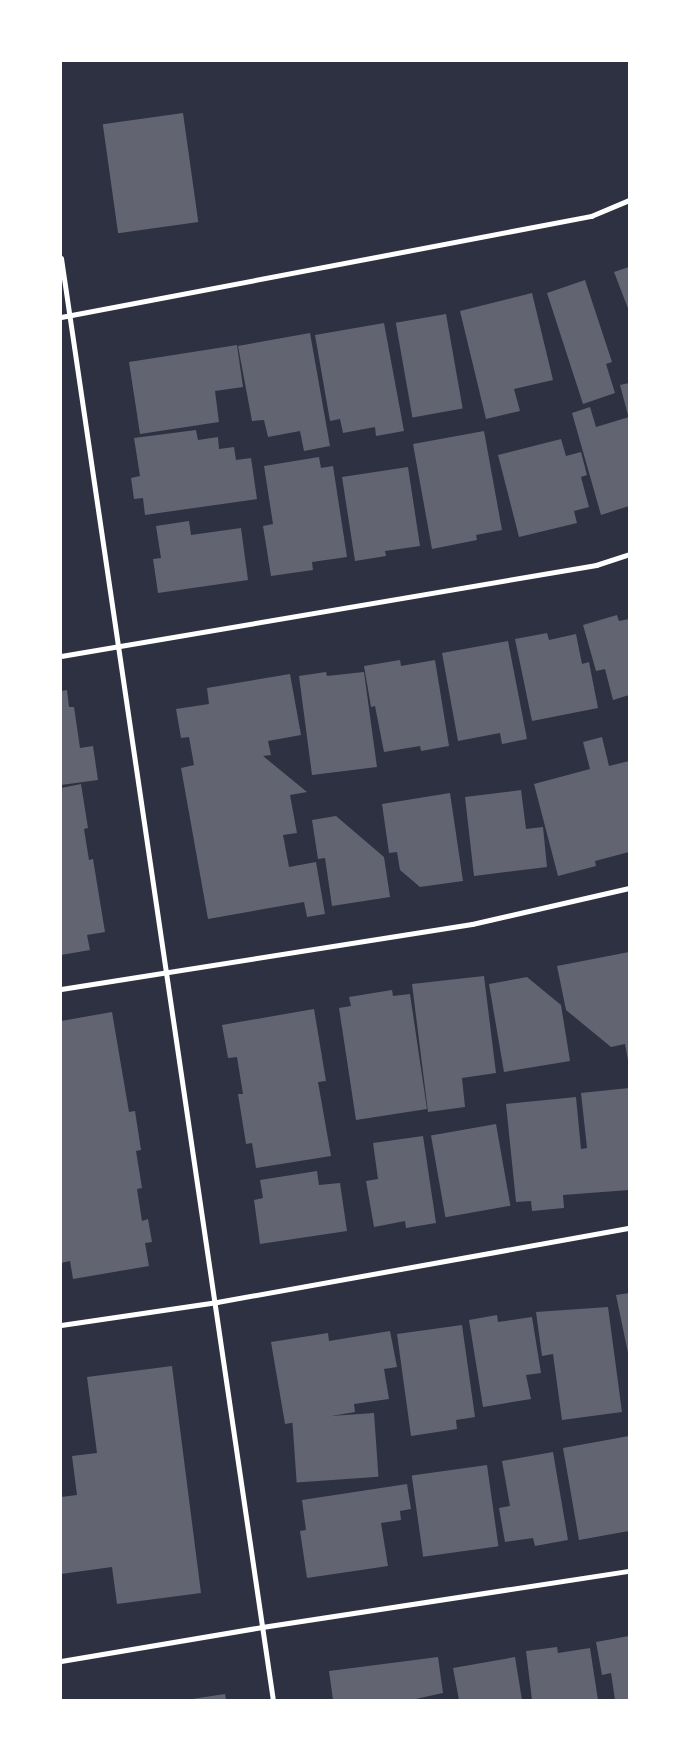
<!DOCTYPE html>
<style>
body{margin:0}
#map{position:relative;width:690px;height:1761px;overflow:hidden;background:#2d3142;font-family:"DM Sans",sans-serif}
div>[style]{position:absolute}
.building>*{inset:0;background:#626471;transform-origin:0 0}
.minor>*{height:5px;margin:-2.5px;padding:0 2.5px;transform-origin:2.5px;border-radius:2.5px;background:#fff}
span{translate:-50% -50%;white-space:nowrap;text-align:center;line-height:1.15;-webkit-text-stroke:4.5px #fff;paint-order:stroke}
.frame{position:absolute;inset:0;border:62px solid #fff;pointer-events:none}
</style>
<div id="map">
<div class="building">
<i style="left:183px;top:113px;width:110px;height:81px;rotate:82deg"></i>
<i style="clip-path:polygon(629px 267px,629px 311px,614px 272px)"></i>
<i style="clip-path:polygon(585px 280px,612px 362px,606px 364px,615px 393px,583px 404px,547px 293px)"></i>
<i style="clip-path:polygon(532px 293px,553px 380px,514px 389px,520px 411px,486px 419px,460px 311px)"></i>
<i style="left:446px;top:314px;width:96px;height:51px;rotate:80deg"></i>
<i style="clip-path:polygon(384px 323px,404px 431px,376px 436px,375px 427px,343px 433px,340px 419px,330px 421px,315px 335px)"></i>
<i style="clip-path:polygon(310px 333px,330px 446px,304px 451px,300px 431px,268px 437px,264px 420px,252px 421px,238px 346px)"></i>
<i style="clip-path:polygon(237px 345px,243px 387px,215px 391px,219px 422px,140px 434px,129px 362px)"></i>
<i style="clip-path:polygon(629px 383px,629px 415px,628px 415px,620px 385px)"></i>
<i style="clip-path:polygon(590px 407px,596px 427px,629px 417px,629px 506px,601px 515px,572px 413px)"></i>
<i style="clip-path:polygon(196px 430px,198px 440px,218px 437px,219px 449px,234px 447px,236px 460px,251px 458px,257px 499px,145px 515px,143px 498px,134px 499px,131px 478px,140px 476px,134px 438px)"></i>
<i style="clip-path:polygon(484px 431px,502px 530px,476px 535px,477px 540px,432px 549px,413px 444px)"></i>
<i style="clip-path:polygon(561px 439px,566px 456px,581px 452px,587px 475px,581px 477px,589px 507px,574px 511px,577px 523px,519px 537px,498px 455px)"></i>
<i style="clip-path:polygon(319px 457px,321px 468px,333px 466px,347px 557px,312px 562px,313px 570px,271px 576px,263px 526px,273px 524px,264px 466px)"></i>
<i style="clip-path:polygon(408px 467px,420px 546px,385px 551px,386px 556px,355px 561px,342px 477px)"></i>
<i style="clip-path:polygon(189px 521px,191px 535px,241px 528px,248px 580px,158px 593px,153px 559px,161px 558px,156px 526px)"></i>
<i style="clip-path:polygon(617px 615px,619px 621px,629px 619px,629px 695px,613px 700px,605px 669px,596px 671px,583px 625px)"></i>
<i style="clip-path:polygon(547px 633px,549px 640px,576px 634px,582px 664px,589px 662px,598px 708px,532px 721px,515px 639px)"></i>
<i style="clip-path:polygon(508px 641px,527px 739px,502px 744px,500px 733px,458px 741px,442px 653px)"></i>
<i style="clip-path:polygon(400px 660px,401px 666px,435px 660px,449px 746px,421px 751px,420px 746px,384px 752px,375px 706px,371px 707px,364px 666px)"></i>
<i style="clip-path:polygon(326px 672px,327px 676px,364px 672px,377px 767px,312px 775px,299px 676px)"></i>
<i style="clip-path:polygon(290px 674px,301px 735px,268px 741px,271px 755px,263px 756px,307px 792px,290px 795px,297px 833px,283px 835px,289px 867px,316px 862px,325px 914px,307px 917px,304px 902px,208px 919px,181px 768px,194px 765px,189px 737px,181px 738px,176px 709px,209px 704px,207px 688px)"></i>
<i style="clip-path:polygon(67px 690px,69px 707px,74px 707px,80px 748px,93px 746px,98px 780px,61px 785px,61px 691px)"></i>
<i style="clip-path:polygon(602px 737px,609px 766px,629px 761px,629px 852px,595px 861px,596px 866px,558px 876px,534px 784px,590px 769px,583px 742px)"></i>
<i style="clip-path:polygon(81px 784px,88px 828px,84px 829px,89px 860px,93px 859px,105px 932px,87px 935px,90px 950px,61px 955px,61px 788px)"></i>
<i style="clip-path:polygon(521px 790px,526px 829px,543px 827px,547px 867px,474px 876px,465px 797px)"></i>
<i style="clip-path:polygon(450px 793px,463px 881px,420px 887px,400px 870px,397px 852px,389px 853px,382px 804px)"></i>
<i style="clip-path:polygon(336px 816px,384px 857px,390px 897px,332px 906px,325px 858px,318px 859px,312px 820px)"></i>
<i style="clip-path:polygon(629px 952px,629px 1060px,628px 1060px,625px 1044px,611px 1047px,566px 1010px,557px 966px)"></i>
<i style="clip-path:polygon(484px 976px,496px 1073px,462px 1078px,465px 1107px,428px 1112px,412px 984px)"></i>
<i style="clip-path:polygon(527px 977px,561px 1005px,570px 1061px,504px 1072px,489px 984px)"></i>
<i style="clip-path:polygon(392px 990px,393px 996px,410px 994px,427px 1109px,356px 1120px,339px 1008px,351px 1006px,349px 997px)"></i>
<i style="clip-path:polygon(314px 1009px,326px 1081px,318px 1082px,331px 1156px,256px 1168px,252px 1143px,246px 1144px,238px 1094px,243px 1094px,237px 1057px,228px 1058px,222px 1025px)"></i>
<i style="clip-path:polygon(112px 1012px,129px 1112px,135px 1111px,141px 1150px,136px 1151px,142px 1188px,137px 1189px,142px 1221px,148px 1219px,152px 1242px,145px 1243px,149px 1266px,73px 1279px,70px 1261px,61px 1263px,61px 1021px)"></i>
<i style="clip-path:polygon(629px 1088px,629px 1190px,563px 1195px,564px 1208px,532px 1211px,531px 1201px,516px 1202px,506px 1104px,576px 1097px,581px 1149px,587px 1148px,581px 1093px)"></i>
<i style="left:496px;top:1124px;width:83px;height:66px;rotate:80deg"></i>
<i style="clip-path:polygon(423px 1136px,436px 1223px,406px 1228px,405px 1221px,374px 1227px,366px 1181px,378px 1179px,373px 1143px)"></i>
<i style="clip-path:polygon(317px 1171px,319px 1185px,340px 1183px,347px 1231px,260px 1244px,254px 1200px,263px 1198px,260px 1180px)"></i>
<i style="clip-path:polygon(629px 1293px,629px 1353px,628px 1353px,616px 1295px)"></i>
<i style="clip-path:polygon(608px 1307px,622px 1412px,562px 1420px,553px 1354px,542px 1356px,536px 1312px)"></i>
<i style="clip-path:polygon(497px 1315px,498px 1322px,532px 1317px,541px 1373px,526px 1375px,531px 1399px,483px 1407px,469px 1320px)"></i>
<i style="clip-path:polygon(462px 1325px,475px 1417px,456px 1420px,457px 1429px,411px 1436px,397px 1334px)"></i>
<i style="clip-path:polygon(390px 1331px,397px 1367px,384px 1369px,389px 1399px,354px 1404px,355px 1412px,285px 1424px,271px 1342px,328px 1333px,329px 1341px)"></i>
<i style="clip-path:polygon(172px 1366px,201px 1593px,117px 1604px,112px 1567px,61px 1574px,61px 1497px,77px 1495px,72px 1456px,97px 1453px,87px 1377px)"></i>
<i style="left:374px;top:1413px;width:64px;height:82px;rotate:86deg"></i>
<i style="clip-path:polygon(629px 1436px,629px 1531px,579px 1540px,563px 1448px)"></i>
<i style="clip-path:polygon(553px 1452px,568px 1540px,535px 1546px,533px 1538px,505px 1542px,499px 1508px,510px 1506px,502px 1461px)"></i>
<i style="left:487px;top:1465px;width:82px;height:76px;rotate:82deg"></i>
<i style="clip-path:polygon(407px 1484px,411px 1509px,400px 1511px,401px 1520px,381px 1523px,388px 1566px,307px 1578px,300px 1531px,306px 1530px,302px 1500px)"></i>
<i style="clip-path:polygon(629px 1636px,629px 1700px,615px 1700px,611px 1673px,602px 1675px,596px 1642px)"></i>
<i style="clip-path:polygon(557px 1647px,558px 1653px,590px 1648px,598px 1700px,532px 1700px,526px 1651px)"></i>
<i style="clip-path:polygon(438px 1657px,443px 1693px,411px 1700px,333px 1700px,329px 1671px)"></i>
<i style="clip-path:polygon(515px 1657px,522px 1700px,459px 1700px,453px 1668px)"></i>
<i style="clip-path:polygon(225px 1694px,226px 1700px,192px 1700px,192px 1699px)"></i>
</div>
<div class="minor">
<i style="left:61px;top:258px;width:1458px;rotate:81.64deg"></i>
<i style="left:61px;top:317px;width:540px;rotate:-10.79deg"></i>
<i style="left:591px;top:216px;width:41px;rotate:-22.8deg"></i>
<i style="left:61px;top:656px;width:543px;rotate:-9.65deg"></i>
<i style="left:596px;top:565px;width:35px;rotate:-18deg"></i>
<i style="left:61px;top:989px;width:416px;rotate:-9deg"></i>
<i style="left:472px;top:924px;width:161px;rotate:-12.9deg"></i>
<i style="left:61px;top:1325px;width:158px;rotate:-8.4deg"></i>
<i style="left:217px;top:1302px;width:419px;rotate:-10.2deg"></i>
<i style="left:61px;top:1661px;width:204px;rotate:-9.6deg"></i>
<i style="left:262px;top:1627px;width:371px;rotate:-8.7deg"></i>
</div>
<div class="frame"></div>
</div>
